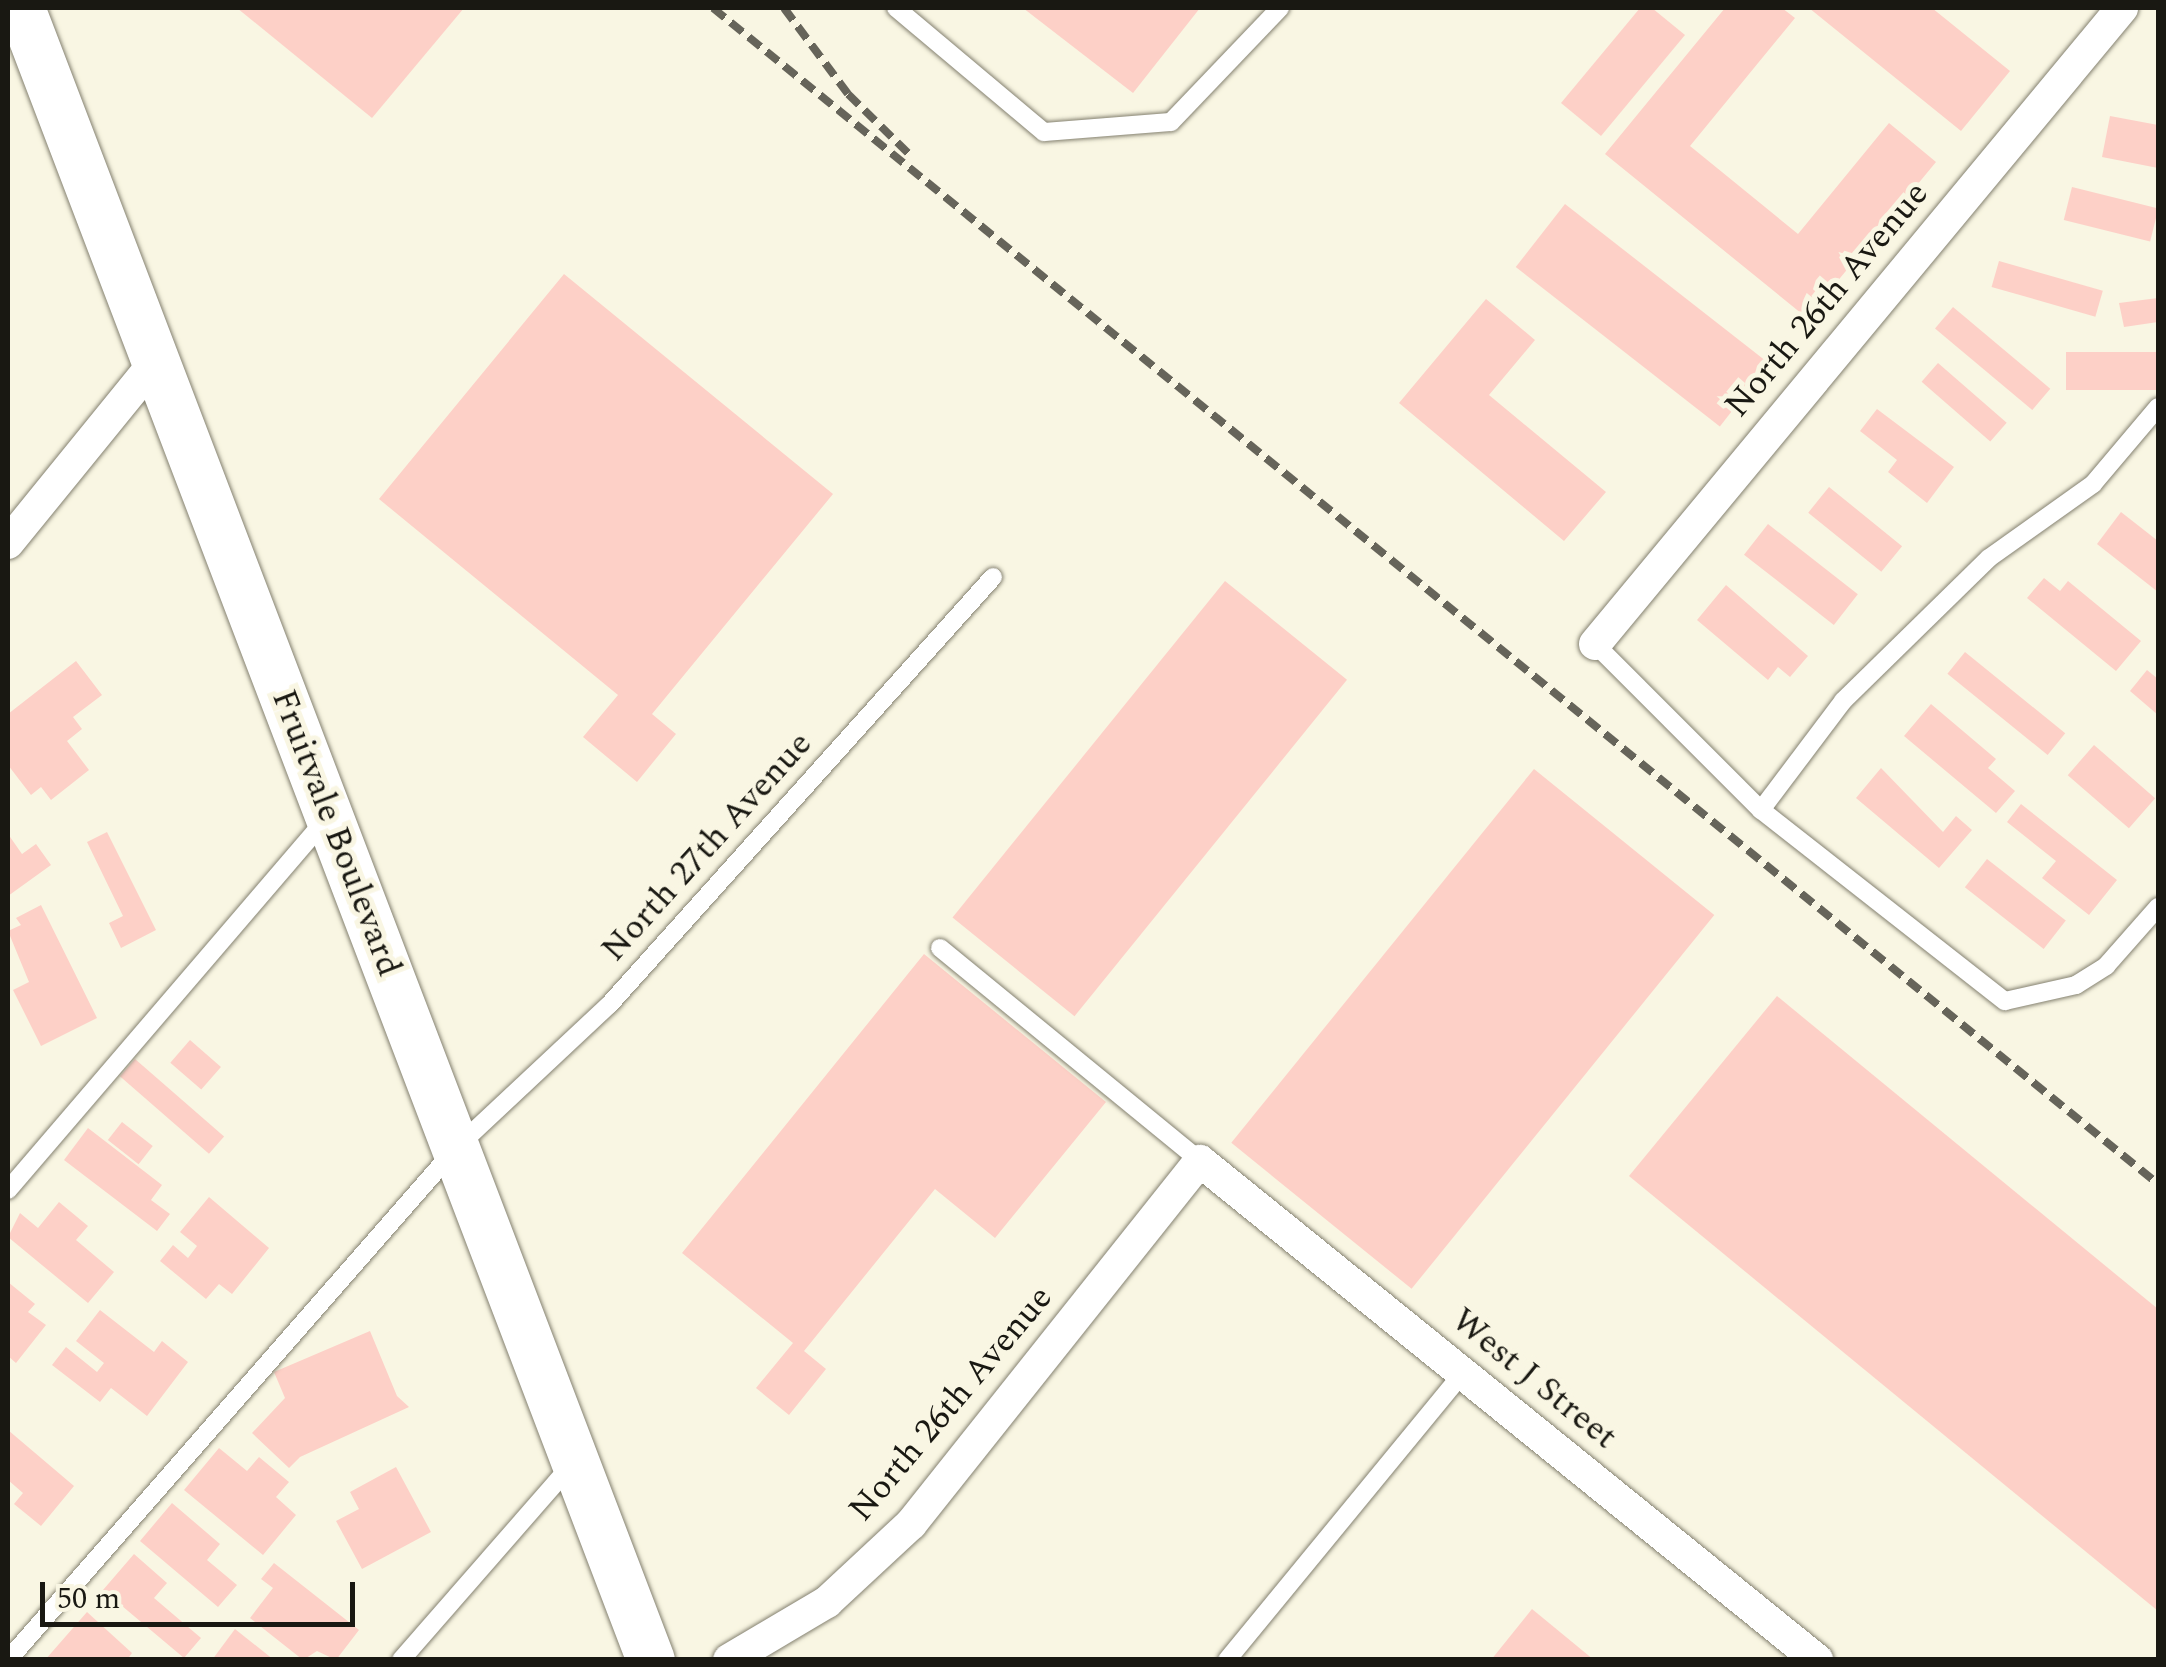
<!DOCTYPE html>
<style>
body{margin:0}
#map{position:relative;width:2166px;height:1667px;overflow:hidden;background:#f9f6e3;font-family:Spectral,serif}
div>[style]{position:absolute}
.building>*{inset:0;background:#fdd0c7;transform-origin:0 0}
.roads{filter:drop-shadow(0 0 2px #848170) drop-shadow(0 0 2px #848170)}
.lane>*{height:18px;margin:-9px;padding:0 9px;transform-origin:9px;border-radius:9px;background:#fff}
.street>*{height:32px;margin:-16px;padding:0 16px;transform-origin:16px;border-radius:16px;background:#fff}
.secondary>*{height:48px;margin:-24px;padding:0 24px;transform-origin:24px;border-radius:24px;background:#fff}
.rail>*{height:8px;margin-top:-4px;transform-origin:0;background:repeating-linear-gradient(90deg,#66645a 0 15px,transparent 0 23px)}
span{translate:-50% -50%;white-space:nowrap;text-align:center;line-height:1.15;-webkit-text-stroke:10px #f9f6e3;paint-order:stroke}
.street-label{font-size:35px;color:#191812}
.frame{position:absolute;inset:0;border:10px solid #191812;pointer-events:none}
.scale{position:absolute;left:40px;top:1582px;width:315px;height:45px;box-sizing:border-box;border:5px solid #191812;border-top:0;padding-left:12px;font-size:30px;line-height:35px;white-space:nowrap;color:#191812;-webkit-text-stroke:8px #f9f6e3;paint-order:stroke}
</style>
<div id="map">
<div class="building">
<i style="clip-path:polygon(237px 8px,464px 8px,372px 118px)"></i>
<i style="clip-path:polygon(1023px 8px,1200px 8px,1133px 93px)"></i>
<i style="clip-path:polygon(1640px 8px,1652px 8px,1685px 35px,1601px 136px,1561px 103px)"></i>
<i style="clip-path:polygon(1725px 8px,1782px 8px,1795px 18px,1690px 146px,1798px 234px,1889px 123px,1936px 162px,1807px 318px,1605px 154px)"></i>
<i style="clip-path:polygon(1809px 8px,1932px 8px,2010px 71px,1961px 131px)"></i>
<i style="clip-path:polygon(2110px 116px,2158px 125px,2158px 168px,2102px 157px)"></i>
<i style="left:2072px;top:187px;width:89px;height:34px;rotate:14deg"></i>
<i style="left:1565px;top:204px;width:259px;height:80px;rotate:38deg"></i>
<i style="left:1999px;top:261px;width:108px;height:27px;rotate:16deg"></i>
<i style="clip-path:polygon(564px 274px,833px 494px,652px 714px,676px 734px,637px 782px,583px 737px,618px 695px,379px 499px)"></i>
<i style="clip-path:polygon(2158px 298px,2158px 322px,2124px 327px,2119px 303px)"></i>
<i style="clip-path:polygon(1486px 299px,1535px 340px,1489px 395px,1606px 492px,1564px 541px,1399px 403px)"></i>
<i style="left:1953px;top:307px;width:127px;height:28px;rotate:40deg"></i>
<i style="left:2158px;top:352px;width:38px;height:92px;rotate:90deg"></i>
<i style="left:1938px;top:363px;width:91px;height:25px;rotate:41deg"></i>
<i style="clip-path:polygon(1877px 409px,1954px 467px,1927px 503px,1888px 472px,1897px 460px,1860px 431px)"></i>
<i style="left:1829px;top:487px;width:94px;height:33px;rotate:39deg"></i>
<i style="clip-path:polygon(2121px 512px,2158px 541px,2158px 592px,2097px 544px)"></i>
<i style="left:1768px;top:524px;width:114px;height:39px;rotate:38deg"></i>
<i style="clip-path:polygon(2044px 578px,2060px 591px,2068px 581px,2141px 641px,2116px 671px,2027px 598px)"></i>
<i style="left:1225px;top:581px;width:157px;height:433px;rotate:39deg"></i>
<i style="clip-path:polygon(1726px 585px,1808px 656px,1790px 677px,1778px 667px,1768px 680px,1697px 620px)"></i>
<i style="left:1965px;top:652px;width:129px;height:28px;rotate:39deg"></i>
<i style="clip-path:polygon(76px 661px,102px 695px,73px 717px,82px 729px,67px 741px,89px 770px,51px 800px,41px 787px,31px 795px,8px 765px,8px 714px)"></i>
<i style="clip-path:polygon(2147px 670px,2158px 679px,2158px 715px,2130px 691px)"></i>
<i style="clip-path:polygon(1931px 704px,1996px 759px,1988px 768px,2015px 791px,1996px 813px,1904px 736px)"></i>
<i style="left:2094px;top:745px;width:81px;height:40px;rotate:41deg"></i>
<i style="clip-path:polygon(1881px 768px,1943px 832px,1956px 816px,1972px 830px,1939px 868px,1856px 798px)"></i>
<i style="left:1534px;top:769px;width:232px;height:481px;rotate:39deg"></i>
<i style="clip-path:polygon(2021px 804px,2117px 880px,2089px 915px,2042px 878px,2056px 861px,2007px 822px)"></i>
<i style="clip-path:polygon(107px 832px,156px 930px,121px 948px,109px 923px,123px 916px,87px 842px)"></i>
<i style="clip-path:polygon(8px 834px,22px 854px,36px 844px,51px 865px,8px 896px)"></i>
<i style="left:1987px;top:859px;width:100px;height:36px;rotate:38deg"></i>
<i style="clip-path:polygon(41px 905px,97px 1018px,41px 1046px,13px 990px,29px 982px,8px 931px,21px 925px,16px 918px)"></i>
<i style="clip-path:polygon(924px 954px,1106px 1102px,995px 1238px,935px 1189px,804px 1351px,826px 1369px,789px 1415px,756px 1388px,793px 1343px,682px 1253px)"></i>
<i style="clip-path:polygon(1777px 996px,2158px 1309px,2158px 1611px,1629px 1176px)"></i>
<i style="left:190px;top:1040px;width:41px;height:30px;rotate:41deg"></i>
<i style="left:135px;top:1059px;width:118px;height:23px;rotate:41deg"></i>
<i style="left:122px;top:1122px;width:39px;height:23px;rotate:38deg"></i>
<i style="clip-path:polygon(88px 1128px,162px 1185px,151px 1200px,170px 1214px,157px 1231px,64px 1160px)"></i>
<i style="clip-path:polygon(209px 1197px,269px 1248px,232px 1294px,219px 1284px,206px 1299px,160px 1261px,173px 1245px,188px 1258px,197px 1246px,180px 1232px)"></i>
<i style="clip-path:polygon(59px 1202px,88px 1226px,76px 1240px,114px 1272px,88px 1303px,8px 1237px,20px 1213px,38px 1228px)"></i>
<i style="clip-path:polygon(8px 1282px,35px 1304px,28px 1312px,46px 1325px,16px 1363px,8px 1356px)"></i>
<i style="clip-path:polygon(100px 1310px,154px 1352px,162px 1341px,188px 1362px,147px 1416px,111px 1388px,100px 1402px,52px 1365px,66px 1347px,97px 1372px,104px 1363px,76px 1341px)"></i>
<i style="clip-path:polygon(370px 1331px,397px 1396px,409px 1407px,300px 1457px,289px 1468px,252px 1433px,285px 1398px,274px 1372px)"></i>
<i style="clip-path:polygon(8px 1430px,74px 1486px,41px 1526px,14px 1504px,23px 1493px,8px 1480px)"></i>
<i style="clip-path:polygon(219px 1448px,247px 1471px,259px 1457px,289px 1482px,276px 1497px,296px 1515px,263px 1555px,184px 1490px)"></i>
<i style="clip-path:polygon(396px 1467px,431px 1532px,362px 1569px,336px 1521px,359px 1509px,350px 1492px)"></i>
<i style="clip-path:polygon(172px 1503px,220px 1544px,207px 1560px,237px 1585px,218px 1607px,140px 1541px)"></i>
<i style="clip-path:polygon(134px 1554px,167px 1583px,154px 1598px,201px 1638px,184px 1658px,103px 1590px)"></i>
<i style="clip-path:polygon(274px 1563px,359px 1630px,336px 1660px,317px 1651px,303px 1660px,250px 1618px,273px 1588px,261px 1579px)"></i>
<i style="clip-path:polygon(1532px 1609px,1594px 1660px,1491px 1660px)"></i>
<i style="clip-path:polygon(87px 1612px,132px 1653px,127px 1660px,45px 1660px)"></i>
<i style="clip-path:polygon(235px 1629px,274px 1660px,212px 1660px)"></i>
</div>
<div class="roads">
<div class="lane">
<i style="left:896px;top:8px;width:193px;rotate:40deg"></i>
<i style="left:1044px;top:132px;width:127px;rotate:-4.5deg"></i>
<i style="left:1171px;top:122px;width:158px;rotate:-46.3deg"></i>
<i style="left:1595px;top:644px;width:235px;rotate:45deg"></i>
<i style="left:1761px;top:810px;width:310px;rotate:38.1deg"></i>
<i style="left:2005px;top:1001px;width:73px;rotate:-12.7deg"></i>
<i style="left:2076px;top:985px;width:36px;rotate:-32deg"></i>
<i style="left:2106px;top:966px;width:79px;rotate:-48.6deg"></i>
<i style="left:1761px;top:810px;width:136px;rotate:-53deg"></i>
<i style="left:1843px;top:701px;width:204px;rotate:-44.4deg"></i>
<i style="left:1989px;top:558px;width:128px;rotate:-35.4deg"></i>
<i style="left:2093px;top:484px;width:101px;rotate:-49.8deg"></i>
<i style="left:940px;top:948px;width:336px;rotate:39.3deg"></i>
<i style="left:8px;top:1190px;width:489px;rotate:-49.4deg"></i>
<i style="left:8px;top:1660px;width:680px;rotate:-48.81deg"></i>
<i style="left:456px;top:1148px;width:209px;rotate:-43.1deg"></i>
<i style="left:609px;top:1005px;width:575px;rotate:-48.1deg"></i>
<i style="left:401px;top:1660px;width:260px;rotate:-48.9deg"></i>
<i style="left:1227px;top:1660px;width:372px;rotate:-50.6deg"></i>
</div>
<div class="street">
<i style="left:8px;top:543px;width:235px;rotate:-50.9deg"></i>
<i style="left:1595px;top:644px;width:826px;rotate:-50.35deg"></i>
<i style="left:729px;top:1660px;width:114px;rotate:-30.6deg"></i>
<i style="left:827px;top:1602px;width:115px;rotate:-42.9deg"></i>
<i style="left:911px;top:1524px;width:464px;rotate:-51.5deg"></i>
<i style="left:1200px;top:1161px;width:794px;rotate:38.96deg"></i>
</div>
<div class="secondary">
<i style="left:21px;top:8px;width:1768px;rotate:69.13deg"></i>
</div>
</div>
<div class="rail">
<i style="left:713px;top:8px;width:1863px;rotate:39.14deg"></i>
<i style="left:784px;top:8px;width:107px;rotate:53.3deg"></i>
<i style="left:848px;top:94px;width:87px;rotate:44.5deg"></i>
</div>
<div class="street-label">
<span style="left:1827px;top:300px;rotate:-50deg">North 26th Avenue</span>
<span style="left:336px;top:833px;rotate:69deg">Fruitvale Boulevard</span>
<span style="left:707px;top:847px;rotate:-48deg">North 27th Avenue</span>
<span style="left:1534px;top:1379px;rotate:39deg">West J Street</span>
<span style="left:951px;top:1404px;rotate:-50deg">North 26th Avenue</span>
</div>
<div class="frame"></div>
<div class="scale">50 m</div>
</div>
